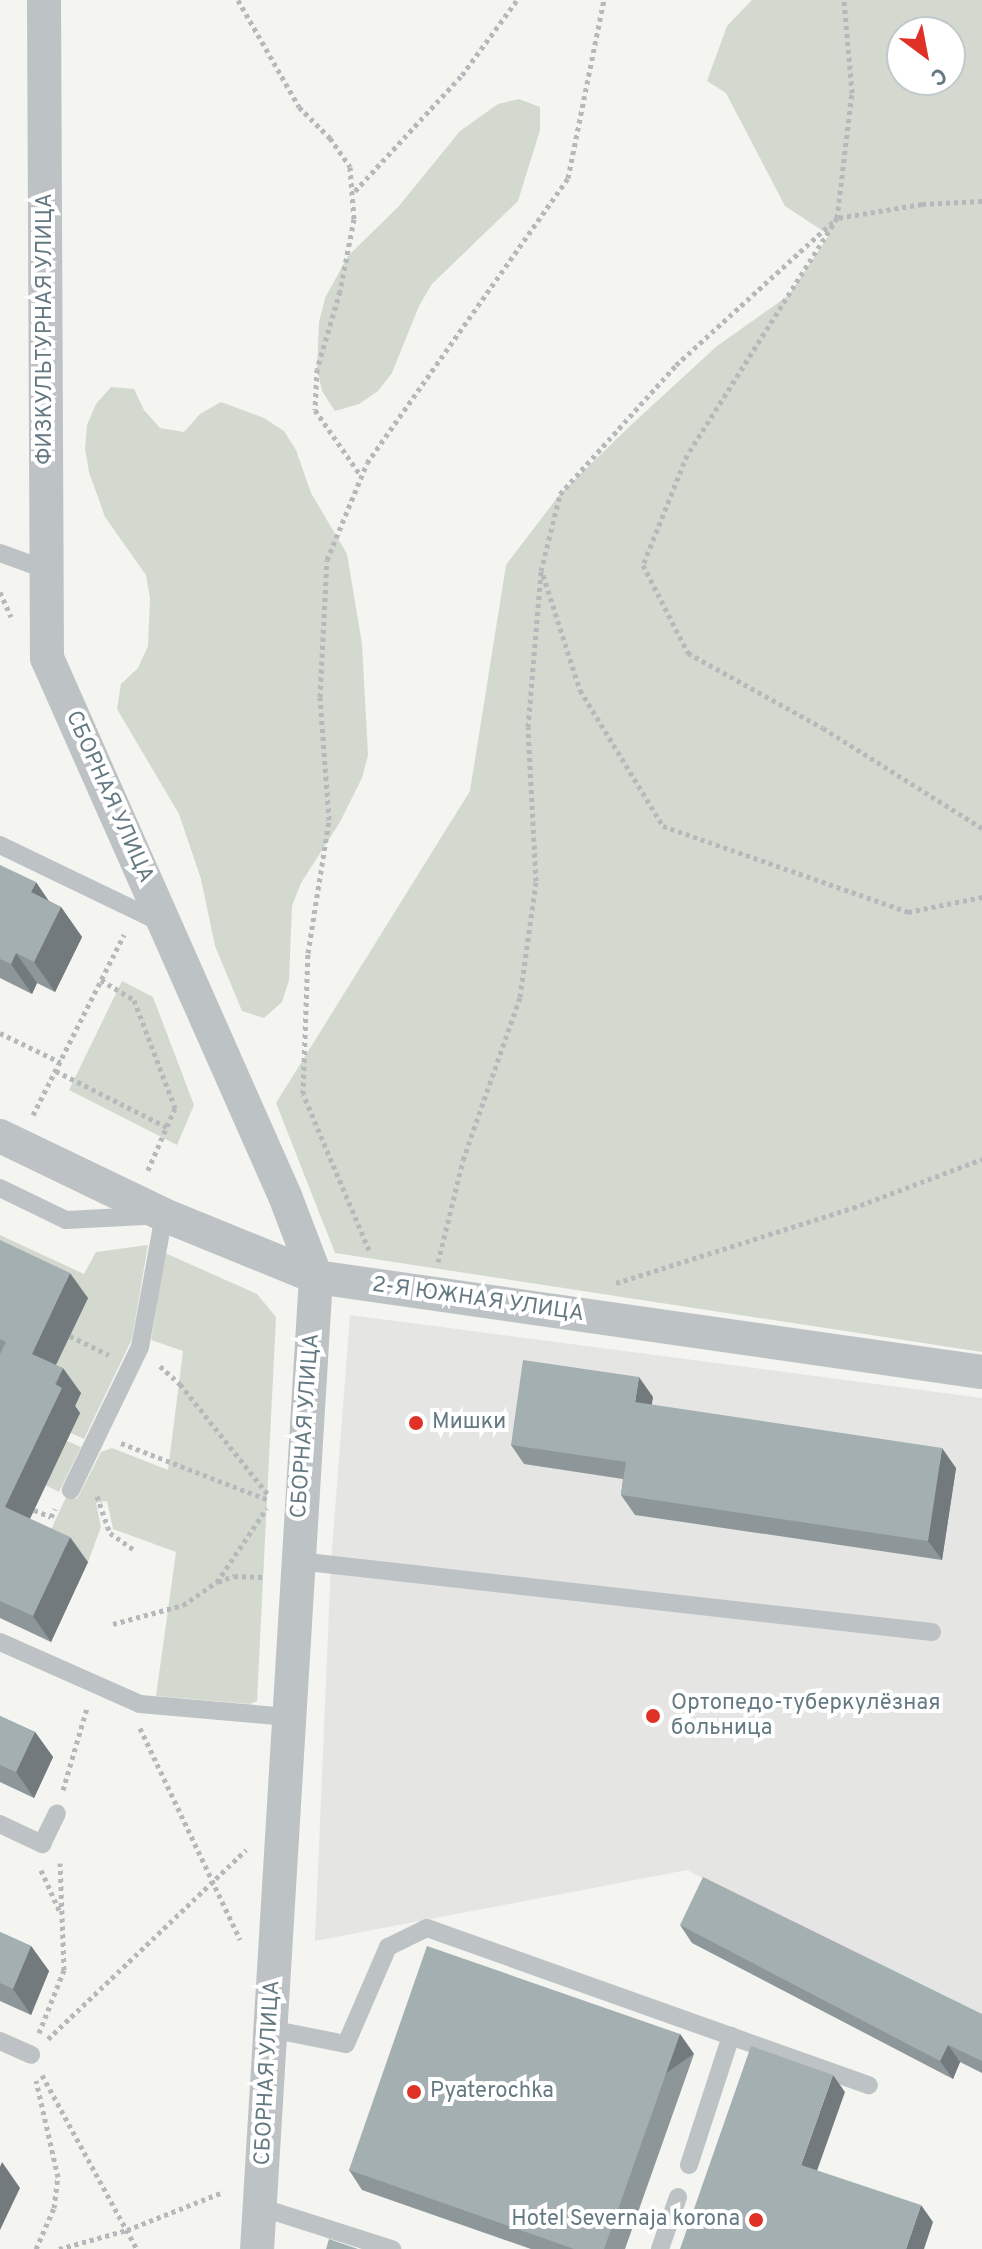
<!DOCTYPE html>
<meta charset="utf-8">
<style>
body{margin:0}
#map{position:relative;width:982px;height:2249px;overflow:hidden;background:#f4f4f0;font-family:Overpass,sans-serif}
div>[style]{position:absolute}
.built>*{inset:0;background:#e5e5e4}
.green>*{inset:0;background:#d4d9cf}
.path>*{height:5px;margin-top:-2.5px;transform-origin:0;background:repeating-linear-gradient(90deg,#b5b9bb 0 4px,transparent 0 8px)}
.service>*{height:18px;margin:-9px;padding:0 9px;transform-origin:9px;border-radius:9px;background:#bdc2c4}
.minor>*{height:34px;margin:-17px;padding:0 17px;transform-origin:17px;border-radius:17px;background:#bdc2c4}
.wall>*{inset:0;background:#8d9699}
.shaded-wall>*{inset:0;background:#737a7d;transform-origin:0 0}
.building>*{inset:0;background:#a4afb2}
.dots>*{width:22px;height:22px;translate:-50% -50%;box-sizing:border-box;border:4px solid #fff;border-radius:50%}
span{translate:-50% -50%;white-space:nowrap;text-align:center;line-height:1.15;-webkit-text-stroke:8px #fff;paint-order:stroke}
.street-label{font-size:22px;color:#647981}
.poi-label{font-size:22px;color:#647981}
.left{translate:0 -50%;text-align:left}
.right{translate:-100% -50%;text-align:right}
.north{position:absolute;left:886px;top:16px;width:80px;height:80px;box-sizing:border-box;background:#fff;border:2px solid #c1c9cd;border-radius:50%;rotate:148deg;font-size:22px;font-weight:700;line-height:32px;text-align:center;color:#647981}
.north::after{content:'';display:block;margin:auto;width:28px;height:36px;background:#df3125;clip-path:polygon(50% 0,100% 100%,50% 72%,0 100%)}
</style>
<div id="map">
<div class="built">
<i style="clip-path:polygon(350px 1315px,982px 1398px,982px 2019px,687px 1870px,315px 1941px,331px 1562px)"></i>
</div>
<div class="green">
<i style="clip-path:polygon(evenodd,752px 0,982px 0,982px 1352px,335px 1253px,276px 1103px,470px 791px,506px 565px,560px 494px,631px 425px,717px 346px,789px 295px,829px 235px,785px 206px,726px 93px,707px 81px,727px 26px,752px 0,902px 32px,950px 32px,950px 80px,902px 80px,902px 32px)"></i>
<i style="clip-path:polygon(519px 99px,540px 107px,540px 130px,518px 201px,432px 284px,419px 306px,392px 373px,378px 391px,359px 404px,335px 411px,322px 391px,317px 369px,319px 322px,325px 298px,348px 256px,399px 206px,460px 131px,498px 104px)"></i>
<i style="clip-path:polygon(111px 387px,134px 389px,144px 410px,160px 428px,184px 432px,200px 414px,221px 402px,264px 418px,284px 431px,296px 450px,311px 493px,347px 554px,362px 644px,368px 755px,362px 778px,340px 822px,301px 883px,292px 906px,289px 980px,282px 1002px,264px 1018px,242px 1011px,215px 946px,201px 879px,179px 814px,117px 709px,121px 684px,138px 668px,148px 646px,150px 598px,146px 575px,105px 517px,89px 472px,85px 449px,87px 425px,96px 404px)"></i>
<i style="clip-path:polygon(122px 981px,153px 997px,194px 1105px,177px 1145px,69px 1090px)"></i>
<i style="clip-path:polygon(0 1235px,84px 1274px,96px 1252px,148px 1245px,132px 1339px,84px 1439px,71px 1433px,79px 1414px,49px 1379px,0 1257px)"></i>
<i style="clip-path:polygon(165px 1253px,257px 1294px,276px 1317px,257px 1701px,250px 1704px,156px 1696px,176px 1552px,113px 1529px,107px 1501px,96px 1503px,101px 1527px,88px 1562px,45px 1543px,67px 1495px,77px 1499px,101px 1452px,112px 1448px,168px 1470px,183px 1351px,151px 1340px)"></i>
<i style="clip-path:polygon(67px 1441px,81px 1447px,59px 1492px,39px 1482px,50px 1458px,57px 1461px)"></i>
</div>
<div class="path">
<i style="left:238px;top:0;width:123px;rotate:60.3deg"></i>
<i style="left:299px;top:107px;width:44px;rotate:45deg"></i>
<i style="left:330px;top:138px;width:35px;rotate:55deg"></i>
<i style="left:350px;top:167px;width:52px;rotate:85.6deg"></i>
<i style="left:354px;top:219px;width:73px;rotate:101deg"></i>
<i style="left:340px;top:291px;width:81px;rotate:106.4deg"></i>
<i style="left:317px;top:369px;width:41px;rotate:92.8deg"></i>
<i style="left:315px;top:410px;width:80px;rotate:55.1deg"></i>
<i style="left:355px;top:191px;width:158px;rotate:-47.3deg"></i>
<i style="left:462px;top:75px;width:93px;rotate:-53.7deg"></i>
<i style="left:982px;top:201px;width:60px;rotate:177.1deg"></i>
<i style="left:922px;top:204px;width:86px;rotate:170.6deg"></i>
<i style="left:837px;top:218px;width:280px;rotate:122.3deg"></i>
<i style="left:687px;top:455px;width:118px;rotate:111.8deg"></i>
<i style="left:643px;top:565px;width:99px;rotate:62.9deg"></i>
<i style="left:688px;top:653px;width:154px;rotate:29.1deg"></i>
<i style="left:823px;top:728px;width:188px;rotate:32.2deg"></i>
<i style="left:543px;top:575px;width:121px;rotate:72.2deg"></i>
<i style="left:580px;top:690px;width:159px;rotate:58.6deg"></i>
<i style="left:663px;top:826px;width:260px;rotate:19.3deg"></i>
<i style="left:908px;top:912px;width:76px;rotate:-11.5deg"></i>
<i style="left:0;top:592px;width:27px;rotate:66deg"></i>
<i style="left:101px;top:980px;width:39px;rotate:31deg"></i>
<i style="left:134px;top:1000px;width:116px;rotate:69.2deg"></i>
<i style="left:175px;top:1108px;width:68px;rotate:113.5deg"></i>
<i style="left:0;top:1033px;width:67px;rotate:25.8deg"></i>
<i style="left:56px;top:1071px;width:124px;rotate:26.8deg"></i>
<i style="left:33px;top:1115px;width:202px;rotate:-63.2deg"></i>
<i style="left:369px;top:1250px;width:169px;rotate:-112.9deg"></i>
<i style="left:303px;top:1094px;width:141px;rotate:-88deg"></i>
<i style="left:308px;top:953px;width:135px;rotate:-81deg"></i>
<i style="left:329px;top:820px;width:123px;rotate:-94.2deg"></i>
<i style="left:320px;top:697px;width:137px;rotate:-87.1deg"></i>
<i style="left:327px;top:560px;width:105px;rotate:-67.6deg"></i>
<i style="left:367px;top:463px;width:349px;rotate:-54.8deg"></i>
<i style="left:568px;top:178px;width:182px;rotate:-78.6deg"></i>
<i style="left:438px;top:1262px;width:105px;rotate:-76.2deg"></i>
<i style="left:463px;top:1160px;width:173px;rotate:-70.7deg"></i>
<i style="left:520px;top:997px;width:117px;rotate:-82.1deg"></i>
<i style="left:536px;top:881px;width:154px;rotate:-93deg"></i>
<i style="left:528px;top:727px;width:157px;rotate:-85.2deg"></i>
<i style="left:541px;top:571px;width:79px;rotate:-76.1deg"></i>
<i style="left:560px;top:494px;width:173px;rotate:-48deg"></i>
<i style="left:676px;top:365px;width:218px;rotate:-42.4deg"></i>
<i style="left:837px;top:218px;width:126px;rotate:-83.2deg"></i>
<i style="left:852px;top:93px;width:93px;rotate:-94.9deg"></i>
<i style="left:616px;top:1283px;width:249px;rotate:-17.6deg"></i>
<i style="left:853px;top:1208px;width:138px;rotate:-20.8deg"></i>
<i style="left:70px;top:1336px;width:43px;rotate:26deg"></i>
<i style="left:160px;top:1366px;width:27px;rotate:42deg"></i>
<i style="left:180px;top:1384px;width:143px;rotate:51.5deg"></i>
<i style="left:121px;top:1443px;width:159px;rotate:21.1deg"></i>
<i style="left:97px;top:1496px;width:39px;rotate:71deg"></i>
<i style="left:110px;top:1533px;width:28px;rotate:35deg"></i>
<i style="left:34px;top:1510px;width:18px;rotate:22deg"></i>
<i style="left:51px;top:1517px;width:9px;rotate:-63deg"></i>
<i style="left:218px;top:1582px;width:17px;rotate:-21deg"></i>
<i style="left:234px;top:1576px;width:29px;rotate:2deg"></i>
<i style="left:113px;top:1624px;width:73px;rotate:-15.2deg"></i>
<i style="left:183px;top:1605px;width:41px;rotate:-34.1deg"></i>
<i style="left:217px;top:1582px;width:89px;rotate:-56deg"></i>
<i style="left:140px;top:1728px;width:234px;rotate:64.7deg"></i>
<i style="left:63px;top:1790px;width:85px;rotate:-73.7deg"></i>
<i style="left:41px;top:1870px;width:46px;rotate:65.7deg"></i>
<i style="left:39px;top:2033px;width:68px;rotate:-68.4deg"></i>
<i style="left:64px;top:1970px;width:107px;rotate:-92.1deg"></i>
<i style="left:48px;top:2039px;width:274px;rotate:-43.7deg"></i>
<i style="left:42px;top:2075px;width:198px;rotate:61.4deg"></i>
<i style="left:36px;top:2249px;width:45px;rotate:-66.3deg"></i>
<i style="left:54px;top:2208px;width:31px;rotate:-83deg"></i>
<i style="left:58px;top:2177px;width:99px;rotate:-102.8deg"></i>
<i style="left:59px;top:2249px;width:71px;rotate:-15.6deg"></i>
<i style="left:127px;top:2230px;width:103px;rotate:-21.6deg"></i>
</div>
<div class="service">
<i style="left:0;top:553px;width:50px;rotate:19.9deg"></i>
<i style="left:0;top:845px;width:180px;rotate:25.7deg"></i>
<i style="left:0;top:1188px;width:73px;rotate:25.9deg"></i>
<i style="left:66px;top:1220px;width:98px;rotate:-2.9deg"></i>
<i style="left:164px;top:1215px;width:134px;rotate:100.3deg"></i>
<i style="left:140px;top:1347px;width:159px;rotate:115.8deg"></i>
<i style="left:298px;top:1561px;width:638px;rotate:6.39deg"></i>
<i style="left:0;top:1642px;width:153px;rotate:23.9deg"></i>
<i style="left:140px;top:1704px;width:151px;rotate:5deg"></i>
<i style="left:0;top:1824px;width:47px;rotate:25.5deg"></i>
<i style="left:42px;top:1844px;width:34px;rotate:-64deg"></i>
<i style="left:270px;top:2029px;width:77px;rotate:11.2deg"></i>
<i style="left:346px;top:2044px;width:106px;rotate:-66.6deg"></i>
<i style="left:388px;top:1947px;width:43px;rotate:-26deg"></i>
<i style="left:427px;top:1928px;width:469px;rotate:19.6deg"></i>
<i style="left:0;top:2041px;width:34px;rotate:24deg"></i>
<i style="left:689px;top:2165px;width:136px;rotate:-72deg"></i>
<i style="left:260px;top:2207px;width:139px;rotate:17.7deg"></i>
<i style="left:660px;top:2249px;width:55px;rotate:-70.9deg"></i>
</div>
<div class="minor">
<i style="left:44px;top:0;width:658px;rotate:89.74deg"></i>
<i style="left:47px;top:658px;width:588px;rotate:66.14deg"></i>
<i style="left:285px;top:1196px;width:87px;rotate:69.1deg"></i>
<i style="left:316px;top:1277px;width:974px;rotate:93.47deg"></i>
<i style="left:0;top:1136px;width:182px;rotate:25.7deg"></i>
<i style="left:164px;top:1215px;width:164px;rotate:22.2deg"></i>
<i style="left:316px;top:1277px;width:673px;rotate:8.12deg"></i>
</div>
<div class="wall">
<i style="clip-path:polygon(0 865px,49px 901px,61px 907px,82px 937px,55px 992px,37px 983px,32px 994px,0 978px)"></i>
<i style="clip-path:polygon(0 1240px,88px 1298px,56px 1365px,81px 1393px,75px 1406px,80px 1413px,30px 1519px,88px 1562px,51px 1642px,0 1618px)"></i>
<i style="clip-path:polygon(653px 1397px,651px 1405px,956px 1468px,942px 1560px,635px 1515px,621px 1495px,623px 1479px,524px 1464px,511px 1445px)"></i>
<i style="clip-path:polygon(0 1716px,35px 1732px,53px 1757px,34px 1798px,0 1782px)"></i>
<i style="clip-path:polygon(680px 1925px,982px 2014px,982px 2073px,960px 2062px,953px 2079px,692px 1943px)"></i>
<i style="clip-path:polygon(0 1932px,31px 1946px,49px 1971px,31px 2015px,0 2001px)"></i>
<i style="clip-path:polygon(680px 2034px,694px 2054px,625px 2249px,531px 2249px,362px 2190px,349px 2170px)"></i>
</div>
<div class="shaded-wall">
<i style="clip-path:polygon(36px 882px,57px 913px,31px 892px)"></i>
<i style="clip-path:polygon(61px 907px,82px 937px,55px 992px,34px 962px)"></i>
<i style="clip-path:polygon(16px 953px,37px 983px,32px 994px,11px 964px)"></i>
<i style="clip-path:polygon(70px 1273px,88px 1298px,49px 1379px,32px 1354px)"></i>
<i style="clip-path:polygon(63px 1368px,81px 1393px,75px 1406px,80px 1413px,23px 1533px,5px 1507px)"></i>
<i style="clip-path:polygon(639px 1377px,653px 1397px,649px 1422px,635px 1402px)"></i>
<i style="clip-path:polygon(942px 1448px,956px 1468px,942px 1560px,928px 1541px)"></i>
<i style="clip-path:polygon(70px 1537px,88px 1562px,51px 1642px,33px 1616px)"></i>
<i style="clip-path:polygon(35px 1732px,53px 1757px,34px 1798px,16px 1772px)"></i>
<i style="clip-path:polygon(31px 1946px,49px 1971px,31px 2015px,13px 1989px)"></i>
<i style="left:680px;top:2034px;width:24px;height:228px;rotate:55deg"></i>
<i style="clip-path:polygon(948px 2045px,960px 2062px,953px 2079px,940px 2061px)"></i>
<i style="clip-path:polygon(833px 2075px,845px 2092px,813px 2182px,801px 2165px)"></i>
<i style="clip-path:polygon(2px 2162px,20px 2188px,0 2230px,0 2167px)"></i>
<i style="clip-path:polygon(921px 2205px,933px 2222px,924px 2249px,906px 2249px)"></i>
</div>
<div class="building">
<i style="clip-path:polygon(0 865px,36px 882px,31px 892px,61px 907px,34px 962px,16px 953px,11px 964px,0 959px)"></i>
<i style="clip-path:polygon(0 1240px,70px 1273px,32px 1354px,63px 1368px,55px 1384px,62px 1388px,5px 1507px,70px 1537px,33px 1616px,0 1601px,0 1354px,6px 1342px,0 1339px)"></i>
<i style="clip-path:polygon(523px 1360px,639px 1377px,635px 1402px,942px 1448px,928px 1541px,621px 1495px,626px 1462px,511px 1445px)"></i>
<i style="clip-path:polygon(0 1716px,35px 1732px,16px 1772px,0 1765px)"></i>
<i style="clip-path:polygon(703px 1877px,982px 2014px,982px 2061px,948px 2045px,940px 2061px,680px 1925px)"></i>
<i style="clip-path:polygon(0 1932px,31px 1946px,13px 1989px,0 1983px)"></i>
<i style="clip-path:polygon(427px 1946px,680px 2034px,604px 2249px,574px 2249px,349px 2170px)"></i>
<i style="clip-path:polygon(751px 2046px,833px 2075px,801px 2165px,921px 2205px,906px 2249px,680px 2249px)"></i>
<i style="clip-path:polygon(329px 2239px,358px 2249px,326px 2249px)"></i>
</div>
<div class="dots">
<i style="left:416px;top:1423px;background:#df3125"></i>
<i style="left:653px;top:1716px;background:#df3125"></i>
<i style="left:414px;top:2092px;background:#df3125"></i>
<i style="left:756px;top:2220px;background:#df3125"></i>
</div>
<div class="street-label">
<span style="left:46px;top:329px;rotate:-90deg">ФИЗКУЛЬТУРНАЯ УЛИЦА</span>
<span style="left:109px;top:797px;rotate:66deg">СБОРНАЯ УЛИЦА</span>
<span style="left:478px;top:1300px;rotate:8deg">2-Я ЮЖНАЯ УЛИЦА</span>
<span style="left:306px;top:1426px;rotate:-86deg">СБОРНАЯ УЛИЦА</span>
<span style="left:268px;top:2073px;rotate:-87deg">СБОРНАЯ УЛИЦА</span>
</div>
<div class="poi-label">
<span class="left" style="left:432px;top:1423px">Мишки</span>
<span class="left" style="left:671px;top:1716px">Ортопедо-туберкулёзная<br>больница</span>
<span class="left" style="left:430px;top:2092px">Pyaterochka</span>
<span class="right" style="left:740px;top:2220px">Hotel Severnaja korona</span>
</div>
<div class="north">С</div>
</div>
